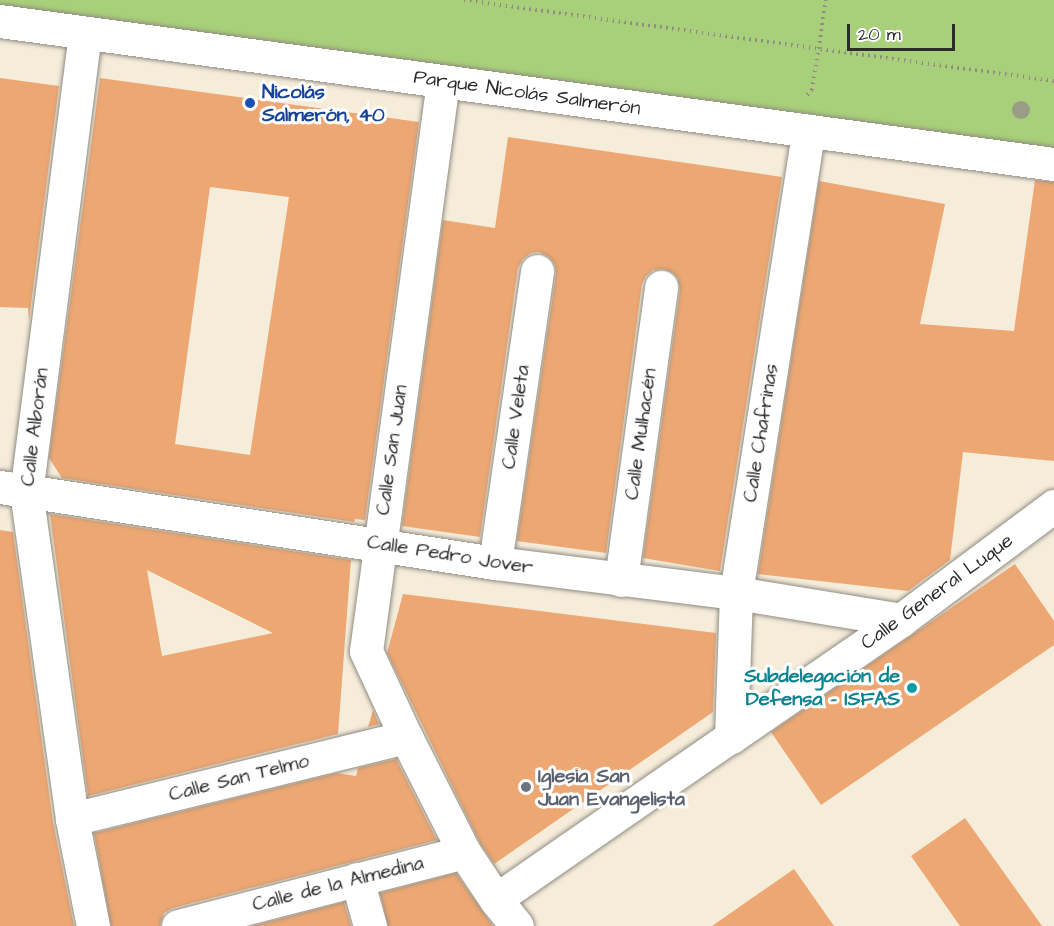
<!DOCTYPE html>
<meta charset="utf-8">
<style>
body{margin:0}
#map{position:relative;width:1054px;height:926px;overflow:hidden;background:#f5ecda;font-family:"Architects Daughter",sans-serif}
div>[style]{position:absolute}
.green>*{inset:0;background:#a8cf79}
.building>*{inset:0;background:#eca773}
.path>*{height:4px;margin-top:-2px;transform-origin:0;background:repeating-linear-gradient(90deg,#908c82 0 1.5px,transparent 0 6px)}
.roads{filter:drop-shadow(0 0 2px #908c82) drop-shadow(0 0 2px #908c82)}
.pedestrian>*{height:32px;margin:-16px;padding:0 16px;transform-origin:16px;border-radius:16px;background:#fff}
.minor>*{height:33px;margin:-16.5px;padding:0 16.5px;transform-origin:16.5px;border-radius:16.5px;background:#fff}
.tertiary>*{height:33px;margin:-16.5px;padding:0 16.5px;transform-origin:16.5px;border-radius:16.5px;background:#fff}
.secondary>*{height:33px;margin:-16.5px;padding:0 16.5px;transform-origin:16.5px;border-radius:16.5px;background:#fff}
.trees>*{width:18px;height:18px;margin:-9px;border-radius:50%;background:#9a9d86}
.dots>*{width:16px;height:16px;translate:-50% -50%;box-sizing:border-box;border:3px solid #fff;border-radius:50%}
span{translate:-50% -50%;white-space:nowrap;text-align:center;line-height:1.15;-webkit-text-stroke:6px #fff;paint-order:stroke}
.transit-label{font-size:20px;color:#164399;font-weight:700}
.left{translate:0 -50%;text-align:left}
.street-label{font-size:20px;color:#2b2b2b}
.culture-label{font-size:20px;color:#0d838f;font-weight:700}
.right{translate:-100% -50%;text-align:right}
.worship-label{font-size:20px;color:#5b616d;font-weight:700}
.scale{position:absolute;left:847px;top:24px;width:108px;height:27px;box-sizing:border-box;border:3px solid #2b2b2b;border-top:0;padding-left:8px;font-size:18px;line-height:21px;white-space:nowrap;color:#2b2b2b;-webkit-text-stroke:4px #fff;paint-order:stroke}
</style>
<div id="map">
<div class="green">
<i style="clip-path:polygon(0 0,1054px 0,1054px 152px,0 8px)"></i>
</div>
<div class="building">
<i style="clip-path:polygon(0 78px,59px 86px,29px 320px,28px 308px,0 307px)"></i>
<i style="clip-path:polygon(evenodd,100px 78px,419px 122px,365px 520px,355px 519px,354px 522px,62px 478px,49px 458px,100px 78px,210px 187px,289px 197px,250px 455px,175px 444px,210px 187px)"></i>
<i style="clip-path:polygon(508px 137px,782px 177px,720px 571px,643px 558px,680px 290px,678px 279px,673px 273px,664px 269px,653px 270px,646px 276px,642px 284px,606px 553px,517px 541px,556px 274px,555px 265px,549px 257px,539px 252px,531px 253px,523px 259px,518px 268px,480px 537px,402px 526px,443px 220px,495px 228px)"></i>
<i style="clip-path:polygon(1035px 180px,1054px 182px,1054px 461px,963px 452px,950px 560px,908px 591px,758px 574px,819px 181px,945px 204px,920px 324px,1014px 331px)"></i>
<i style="clip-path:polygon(evenodd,50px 514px,351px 560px,338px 734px,88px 796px,50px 514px,147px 570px,273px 633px,162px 656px,147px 570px)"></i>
<i style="clip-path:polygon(0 530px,13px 532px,53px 822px,74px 926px,0 926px)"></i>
<i style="clip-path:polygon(1015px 564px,1054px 621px,1054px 645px,821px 805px,771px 732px)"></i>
<i style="clip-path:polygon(403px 594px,716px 633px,713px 712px,494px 864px,480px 843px,387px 653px)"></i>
<i style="clip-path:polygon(373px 710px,379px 724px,368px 727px)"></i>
<i style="clip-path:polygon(396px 759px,437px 840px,173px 908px,164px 913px,160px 926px,111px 926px,94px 833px,337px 773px,356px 776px,358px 768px)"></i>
<i style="clip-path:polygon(965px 818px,1042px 926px,960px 926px,911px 856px)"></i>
<i style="clip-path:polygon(794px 869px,834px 926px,712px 926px)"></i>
<i style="clip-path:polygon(456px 873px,493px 926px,388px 926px,380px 893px)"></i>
<i style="clip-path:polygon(344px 902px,351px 926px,253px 926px)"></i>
</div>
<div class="path">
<i style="left:464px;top:0;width:596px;rotate:7.82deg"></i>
<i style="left:807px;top:95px;width:7px;rotate:-45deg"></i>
<i style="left:812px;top:90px;width:91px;rotate:-81.2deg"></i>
</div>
<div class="roads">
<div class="pedestrian">
<i style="left:496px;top:900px;width:286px;rotate:-34.7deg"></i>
</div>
<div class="minor">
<i style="left:495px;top:563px;width:295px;rotate:-81.8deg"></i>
<i style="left:621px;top:580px;width:296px;rotate:-82.2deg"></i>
<i style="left:731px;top:737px;width:144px;rotate:-88deg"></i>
<i style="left:736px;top:593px;width:468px;rotate:-81.1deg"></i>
<i style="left:731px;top:737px;width:206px;rotate:-34.5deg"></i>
<i style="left:72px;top:819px;width:344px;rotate:-13.8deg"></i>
<i style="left:357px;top:879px;width:49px;rotate:74.5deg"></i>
</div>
<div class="tertiary">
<i style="left:85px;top:33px;width:462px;rotate:97.3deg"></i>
<i style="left:26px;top:491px;width:331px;rotate:82deg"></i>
<i style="left:72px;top:819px;width:109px;rotate:78.9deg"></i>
<i style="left:443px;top:81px;width:575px;rotate:97.69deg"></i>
<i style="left:366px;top:651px;width:95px;rotate:65.1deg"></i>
<i style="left:406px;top:737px;width:129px;rotate:63.2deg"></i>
<i style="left:464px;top:852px;width:58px;rotate:56.3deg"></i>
<i style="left:496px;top:900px;width:33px;rotate:51deg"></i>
<i style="left:0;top:487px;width:501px;rotate:8.73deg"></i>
<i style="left:495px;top:563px;width:243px;rotate:7.1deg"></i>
<i style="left:736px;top:593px;width:167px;rotate:9.3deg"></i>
<i style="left:901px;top:620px;width:191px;rotate:-36.7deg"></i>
<i style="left:178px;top:926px;width:295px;rotate:-14.5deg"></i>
</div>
<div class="secondary">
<i style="left:0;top:21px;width:1064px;rotate:7.73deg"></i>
</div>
</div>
<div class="trees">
<i style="left:1021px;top:110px"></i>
</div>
<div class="dots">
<i style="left:250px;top:103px;background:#1a4fb4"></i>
<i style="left:912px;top:688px;background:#0f9aa8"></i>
<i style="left:526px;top:787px;background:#6b7280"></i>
</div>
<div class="transit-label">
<span class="left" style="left:262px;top:104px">Nicolás<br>Salmerón, 40</span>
</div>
<div class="street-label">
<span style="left:527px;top:93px;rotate:8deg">Parque Nicolás Salmerón</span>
<span style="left:516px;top:417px;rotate:-82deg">Calle Veleta</span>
<span style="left:35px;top:427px;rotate:-83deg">Calle Alborán</span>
<span style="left:761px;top:433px;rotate:-81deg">Calle Chafrinas</span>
<span style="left:641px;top:434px;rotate:-82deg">Calle Mulhacén</span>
<span style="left:392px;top:450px;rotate:-82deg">Calle San Juan</span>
<span style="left:450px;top:555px;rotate:9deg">Calle Pedro Jover</span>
<span style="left:937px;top:592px;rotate:-36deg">Calle General Luque</span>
<span style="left:239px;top:778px;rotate:-14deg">Calle San Telmo</span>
<span style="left:338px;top:884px;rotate:-14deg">Calle de la Almedina</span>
</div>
<div class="culture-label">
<span class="right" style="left:900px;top:688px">Subdelegación de<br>Defensa - ISFAS</span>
</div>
<div class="worship-label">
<span class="left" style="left:538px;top:788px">Iglesia San<br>Juan Evangelista</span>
</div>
<div class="scale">20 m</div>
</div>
